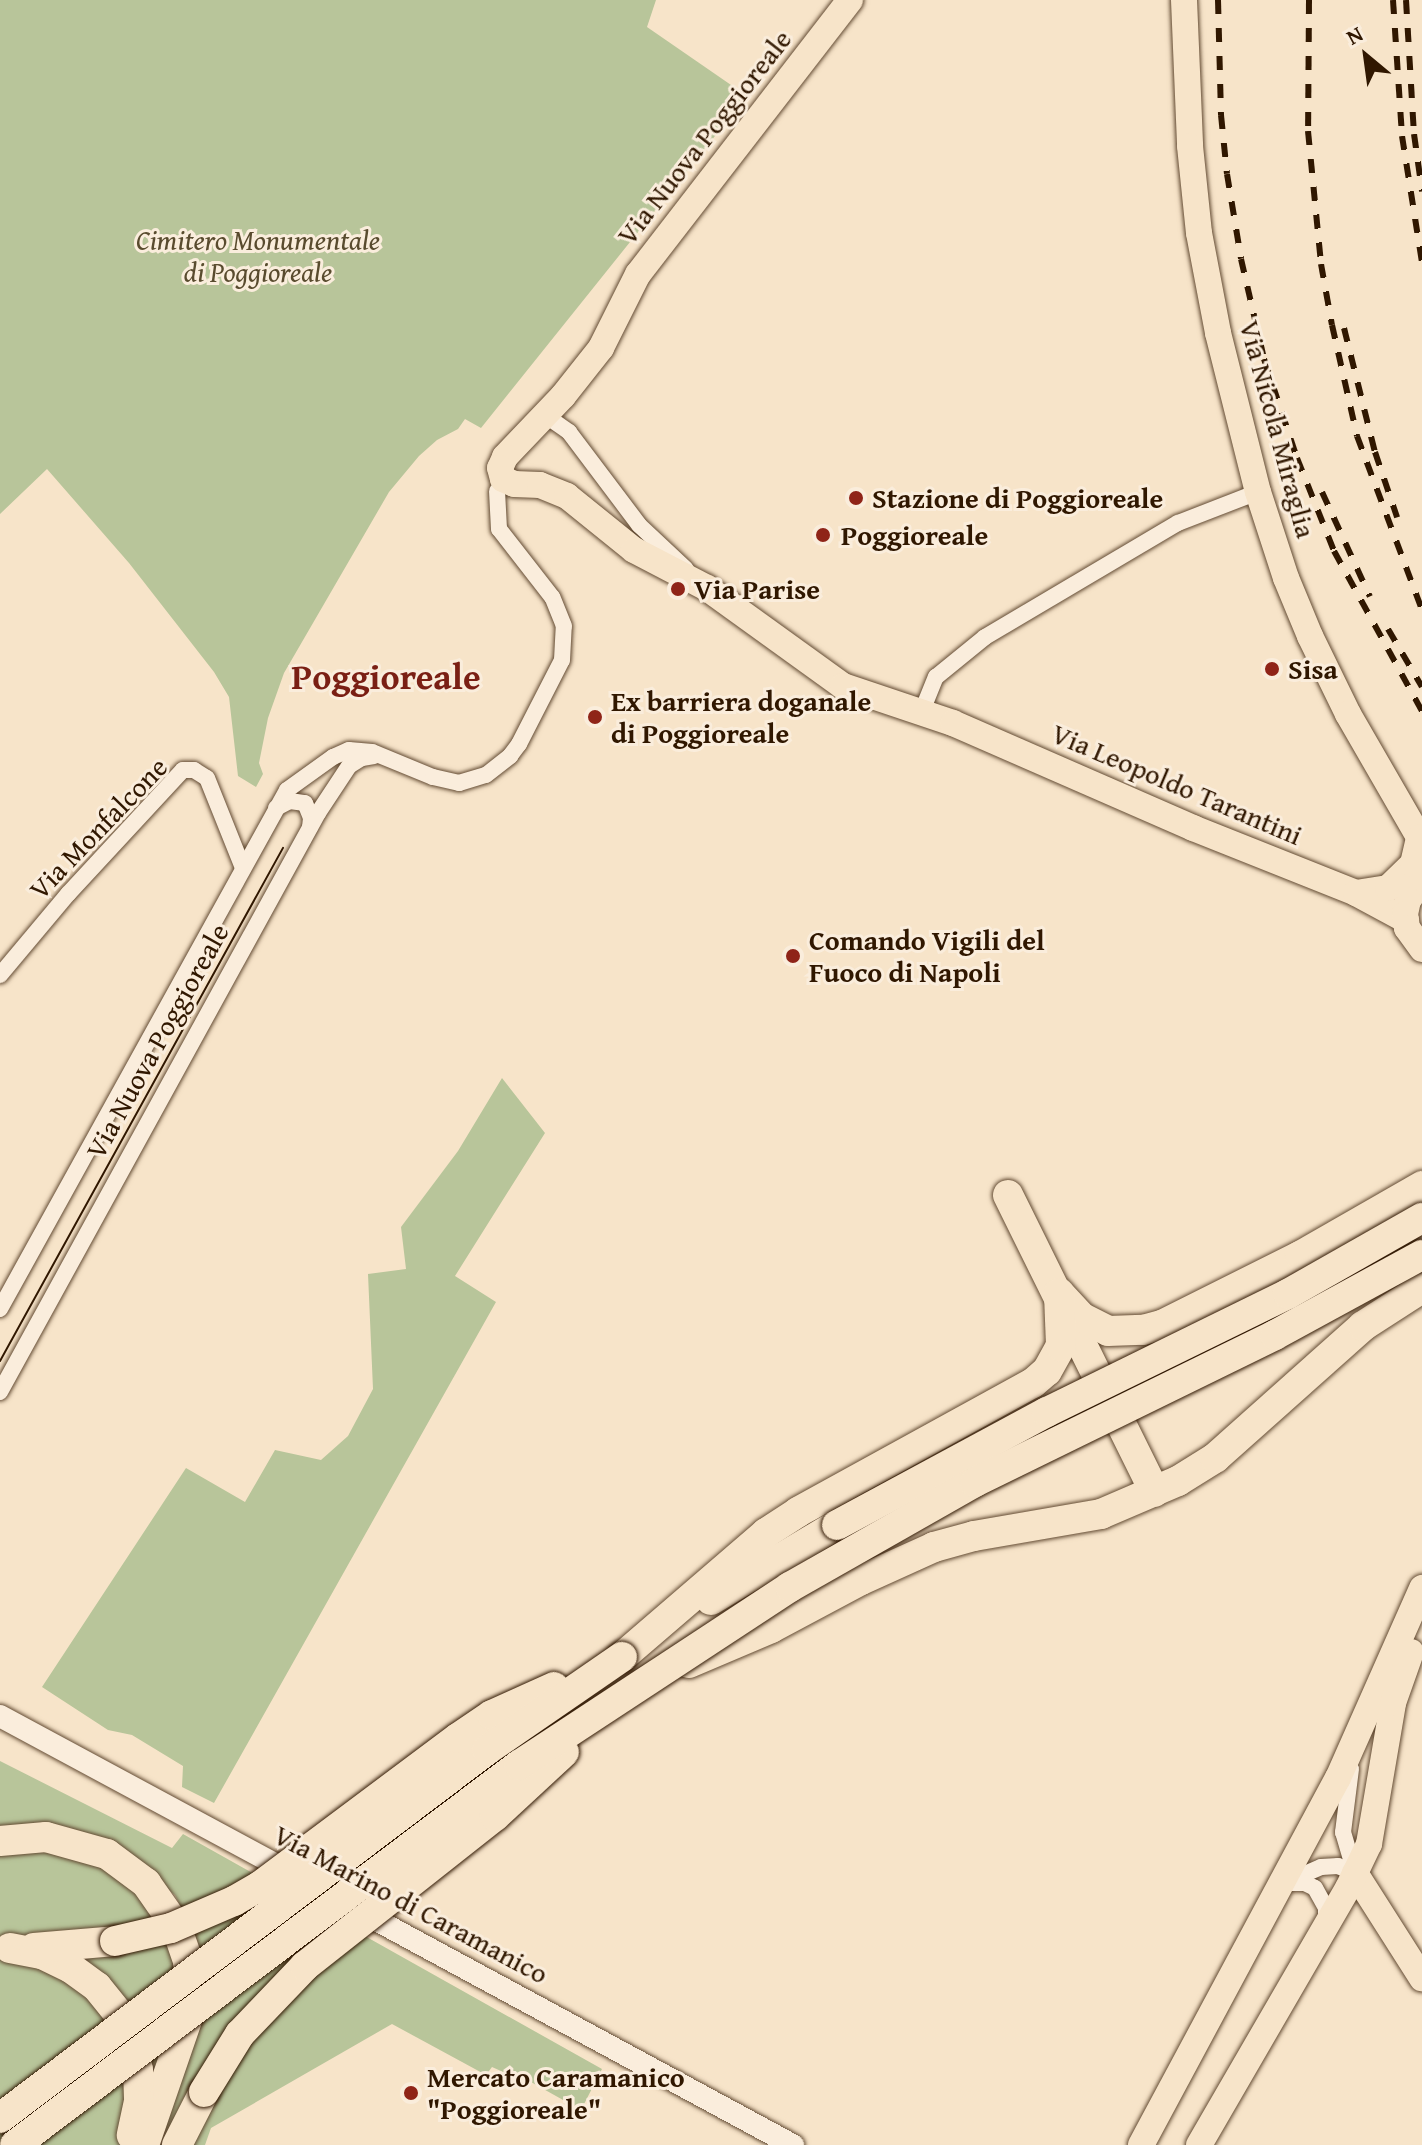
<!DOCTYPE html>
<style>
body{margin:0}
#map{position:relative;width:1422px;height:2145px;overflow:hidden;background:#f7e4c9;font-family:"Gentium Book Plus",serif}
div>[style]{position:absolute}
.green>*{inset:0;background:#b8c59a}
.roads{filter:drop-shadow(0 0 2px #624a32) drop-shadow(0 0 2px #624a32)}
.street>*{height:16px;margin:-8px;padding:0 8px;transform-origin:8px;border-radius:8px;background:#faeddc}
.secondary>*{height:22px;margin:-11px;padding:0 11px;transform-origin:11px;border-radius:11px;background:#faeddc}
.primary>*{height:26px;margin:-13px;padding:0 13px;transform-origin:13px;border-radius:13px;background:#f7e4c9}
.highway>*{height:30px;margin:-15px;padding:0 15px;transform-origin:15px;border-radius:15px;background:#f7e4c9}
.tram>*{height:2px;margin:-1px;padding:0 1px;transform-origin:1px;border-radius:1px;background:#301700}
.rail>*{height:6px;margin-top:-3px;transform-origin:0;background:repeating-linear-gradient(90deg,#301700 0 14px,transparent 0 28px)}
.bridges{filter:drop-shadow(0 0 2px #301700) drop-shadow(0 0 2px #301700)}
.highway-bridge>*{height:30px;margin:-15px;padding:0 15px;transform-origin:15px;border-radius:15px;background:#f7e4c9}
.dots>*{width:22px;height:22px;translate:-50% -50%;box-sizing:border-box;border:4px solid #faeddc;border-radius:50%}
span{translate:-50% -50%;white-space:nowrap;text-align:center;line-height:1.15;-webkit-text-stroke:6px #faeddc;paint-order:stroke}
.street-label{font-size:28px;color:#301700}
.park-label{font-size:28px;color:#594b2e;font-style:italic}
.poi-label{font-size:28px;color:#301700;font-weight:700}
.left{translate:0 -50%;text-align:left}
.district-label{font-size:36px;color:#7a1f14;font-weight:700}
.north{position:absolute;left:1326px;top:16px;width:80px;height:80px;-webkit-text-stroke:6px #faeddc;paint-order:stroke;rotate:331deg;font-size:22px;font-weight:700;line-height:32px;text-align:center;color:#301700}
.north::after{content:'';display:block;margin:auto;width:28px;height:36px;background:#301700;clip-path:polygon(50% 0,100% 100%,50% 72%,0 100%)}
</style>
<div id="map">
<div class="green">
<i style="clip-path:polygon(0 0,656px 0,647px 27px,747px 96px,481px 428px,465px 419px,458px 429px,437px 440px,419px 456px,389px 492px,284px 673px,268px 718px,259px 763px,263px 774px,256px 787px,238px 776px,229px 697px,214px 672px,129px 563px,47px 469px,0 514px)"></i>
<i style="clip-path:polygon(502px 1078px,545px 1133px,455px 1276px,496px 1302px,214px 1803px,182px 1787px,183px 1766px,132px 1735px,108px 1730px,42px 1687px,186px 1468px,245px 1502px,275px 1450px,321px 1460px,348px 1436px,373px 1389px,368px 1274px,406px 1269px,401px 1227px,458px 1151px)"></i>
<i style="clip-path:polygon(0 1761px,172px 1848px,183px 1834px,602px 2069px,581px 2110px,513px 2072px,510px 2075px,492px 2067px,486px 2075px,392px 2024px,211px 2128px,205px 2145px,159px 2145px,197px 2036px,205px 1986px,199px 1945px,175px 1895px,122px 1852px,0 1828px)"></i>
<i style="clip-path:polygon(40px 1849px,90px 1859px,133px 1883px,174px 1942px,178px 1998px,137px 2145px,0 2145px,0 1853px)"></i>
</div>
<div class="roads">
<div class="street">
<i style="left:552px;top:420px;width:21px;rotate:35deg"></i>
<i style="left:569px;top:432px;width:116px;rotate:53deg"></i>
<i style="left:639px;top:525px;width:64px;rotate:43.1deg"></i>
<i style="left:922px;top:711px;width:37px;rotate:-68deg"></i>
<i style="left:936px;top:677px;width:63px;rotate:-39.2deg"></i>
<i style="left:985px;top:637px;width:224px;rotate:-30.6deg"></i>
<i style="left:1178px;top:523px;width:86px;rotate:-21.2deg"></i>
<i style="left:276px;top:808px;width:16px;rotate:-27deg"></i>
<i style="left:290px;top:801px;width:15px;rotate:8deg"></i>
<i style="left:305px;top:803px;width:16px;rotate:68deg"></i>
<i style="left:311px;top:818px;width:9px;rotate:96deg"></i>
<i style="left:0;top:975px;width:106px;rotate:-50deg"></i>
<i style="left:68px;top:894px;width:169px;rotate:-47.2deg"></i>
<i style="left:183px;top:770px;width:11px"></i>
<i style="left:194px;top:770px;width:15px;rotate:32deg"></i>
<i style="left:207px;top:778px;width:97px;rotate:68.2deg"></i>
<i style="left:0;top:1309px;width:593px;rotate:-61.06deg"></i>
<i style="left:287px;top:790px;width:57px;rotate:-35.7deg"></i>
<i style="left:333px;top:757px;width:17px;rotate:-24deg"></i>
<i style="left:349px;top:750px;width:23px;rotate:5deg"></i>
<i style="left:372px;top:752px;width:66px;rotate:22.3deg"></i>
<i style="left:433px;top:777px;width:27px;rotate:13deg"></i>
<i style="left:459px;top:783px;width:28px;rotate:-17deg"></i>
<i style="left:486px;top:775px;width:31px;rotate:-38deg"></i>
<i style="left:510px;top:756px;width:15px;rotate:-53deg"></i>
<i style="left:519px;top:744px;width:94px;rotate:-62.9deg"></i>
<i style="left:562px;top:660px;width:34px;rotate:-87deg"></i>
<i style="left:564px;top:626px;width:31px;rotate:-112deg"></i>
<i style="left:552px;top:597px;width:86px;rotate:-127.9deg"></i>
<i style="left:499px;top:529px;width:38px;rotate:-93deg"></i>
<i style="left:0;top:1392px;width:661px;rotate:-61.22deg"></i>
<i style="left:318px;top:813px;width:56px;rotate:-56.6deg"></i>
<i style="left:349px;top:766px;width:15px;rotate:-32deg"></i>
<i style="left:362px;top:758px;width:12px;rotate:-9deg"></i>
<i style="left:1351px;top:1769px;width:64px;rotate:97.2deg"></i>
<i style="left:1343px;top:1832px;width:43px;rotate:73.7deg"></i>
<i style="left:1284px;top:1883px;width:40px;rotate:-23.4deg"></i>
<i style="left:1321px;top:1867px;width:17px;rotate:-3deg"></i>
<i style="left:1338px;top:1866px;width:18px;rotate:22deg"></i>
<i style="left:1287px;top:1883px;width:18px"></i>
<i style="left:1305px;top:1883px;width:11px;rotate:27deg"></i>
<i style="left:1315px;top:1888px;width:23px;rotate:61deg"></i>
<i style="left:1326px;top:1908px;width:16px;rotate:90deg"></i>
</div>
<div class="secondary">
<i style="left:0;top:1716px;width:335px;rotate:28.3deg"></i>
<i style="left:356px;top:1909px;width:497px;rotate:28.4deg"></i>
</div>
<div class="primary">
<i style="left:850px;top:0;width:346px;rotate:127.7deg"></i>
<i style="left:638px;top:274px;width:83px;rotate:116.6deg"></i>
<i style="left:601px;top:348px;width:61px;rotate:128.4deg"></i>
<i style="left:563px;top:396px;width:84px;rotate:133.6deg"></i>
<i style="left:505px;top:457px;width:12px;rotate:114deg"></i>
<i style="left:500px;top:468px;width:11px;rotate:75deg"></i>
<i style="left:503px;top:479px;width:12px;rotate:24deg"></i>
<i style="left:514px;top:484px;width:26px;rotate:2deg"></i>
<i style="left:540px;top:485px;width:29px;rotate:22deg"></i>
<i style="left:567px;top:496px;width:86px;rotate:38.9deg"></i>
<i style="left:634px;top:550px;width:82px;rotate:27.5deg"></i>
<i style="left:707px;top:588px;width:168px;rotate:35.8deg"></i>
<i style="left:843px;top:686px;width:116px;rotate:18.6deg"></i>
<i style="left:953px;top:723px;width:262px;rotate:23.6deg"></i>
<i style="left:1193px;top:828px;width:175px;rotate:21.7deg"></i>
<i style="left:1356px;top:893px;width:57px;rotate:28.4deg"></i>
<i style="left:1184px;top:0;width:146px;rotate:87.6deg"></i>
<i style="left:1190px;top:146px;width:87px;rotate:84.1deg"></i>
<i style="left:1199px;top:233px;width:102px;rotate:79.2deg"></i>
<i style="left:1218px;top:333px;width:164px;rotate:75.9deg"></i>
<i style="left:1258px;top:492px;width:90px;rotate:72deg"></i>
<i style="left:1286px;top:578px;width:63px;rotate:67.5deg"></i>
<i style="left:1310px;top:636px;width:87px;rotate:64deg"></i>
<i style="left:1348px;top:714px;width:148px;rotate:60deg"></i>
<i style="left:1422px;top:881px;width:24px;rotate:126deg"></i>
<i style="left:1408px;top:900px;width:14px;rotate:102deg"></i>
<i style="left:1405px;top:914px;width:14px;rotate:82deg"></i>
<i style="left:1407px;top:928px;width:26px;rotate:54deg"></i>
<i style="left:1356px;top:893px;width:32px;rotate:-9deg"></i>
<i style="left:1388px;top:888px;width:35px;rotate:-44deg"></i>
<i style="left:1413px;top:864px;width:27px;rotate:-77deg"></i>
<i style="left:1355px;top:1873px;width:125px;rotate:57.5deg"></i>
<i style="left:1141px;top:2145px;width:417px;rotate:-61.8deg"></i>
<i style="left:1338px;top:1778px;width:208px;rotate:-66.1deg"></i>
<i style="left:1199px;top:2145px;width:297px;rotate:-59.9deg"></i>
<i style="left:1348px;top:1888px;width:49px;rotate:-64.5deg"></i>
<i style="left:1369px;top:1844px;width:143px;rotate:-80.3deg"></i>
<i style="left:1393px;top:1703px;width:54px;rotate:-70.6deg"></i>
</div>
<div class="highway">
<i style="left:1008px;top:1195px;width:331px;rotate:63.7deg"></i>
<i style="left:1059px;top:1293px;width:33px;rotate:47deg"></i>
<i style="left:1081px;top:1317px;width:30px;rotate:27deg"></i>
<i style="left:1108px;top:1331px;width:35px;rotate:-2deg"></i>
<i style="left:1143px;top:1330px;width:20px;rotate:-15deg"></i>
<i style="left:1162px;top:1325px;width:154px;rotate:-26.6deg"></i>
<i style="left:1300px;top:1256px;width:141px;rotate:-29.8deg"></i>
<i style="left:711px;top:1600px;width:147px;rotate:-30.8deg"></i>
<i style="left:622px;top:1657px;width:190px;rotate:-40.7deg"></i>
<i style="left:766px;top:1533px;width:38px;rotate:-33deg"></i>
<i style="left:798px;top:1512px;width:268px;rotate:-28.8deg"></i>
<i style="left:1033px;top:1383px;width:18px;rotate:-41deg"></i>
<i style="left:1047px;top:1371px;width:29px;rotate:-61deg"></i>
<i style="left:1061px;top:1346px;width:53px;rotate:-92.2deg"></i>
<i style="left:689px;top:1663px;width:89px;rotate:-23.1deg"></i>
<i style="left:771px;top:1628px;width:102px;rotate:-28.1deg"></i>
<i style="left:861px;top:1580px;width:80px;rotate:-24.3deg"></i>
<i style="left:934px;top:1547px;width:41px;rotate:-15.4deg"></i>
<i style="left:974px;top:1536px;width:129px;rotate:-9.8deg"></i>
<i style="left:1101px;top:1514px;width:84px;rotate:-23.2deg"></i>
<i style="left:1178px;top:1481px;width:44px;rotate:-31.9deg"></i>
<i style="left:1215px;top:1458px;width:198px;rotate:-41.7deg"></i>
<i style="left:1363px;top:1326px;width:70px;rotate:-32.8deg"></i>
<i style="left:0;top:1841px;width:46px;rotate:-5deg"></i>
<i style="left:46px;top:1837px;width:63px;rotate:15.6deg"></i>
<i style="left:107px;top:1854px;width:49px;rotate:36.6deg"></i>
<i style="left:146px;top:1883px;width:52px;rotate:55.1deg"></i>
<i style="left:176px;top:1926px;width:36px;rotate:71deg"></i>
<i style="left:188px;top:1960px;width:38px;rotate:87deg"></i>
<i style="left:190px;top:1998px;width:22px;rotate:98deg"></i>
<i style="left:187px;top:2020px;width:132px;rotate:109deg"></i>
<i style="left:10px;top:1948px;width:33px;rotate:11deg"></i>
<i style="left:42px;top:1954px;width:32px;rotate:26deg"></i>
<i style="left:71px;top:1968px;width:32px;rotate:36deg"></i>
<i style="left:97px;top:1987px;width:35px;rotate:51deg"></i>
<i style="left:119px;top:2014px;width:37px;rotate:66deg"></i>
<i style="left:134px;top:2048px;width:22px;rotate:80deg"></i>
<i style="left:138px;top:2070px;width:31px;rotate:88deg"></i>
<i style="left:139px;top:2101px;width:35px;rotate:102deg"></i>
<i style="left:34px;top:1948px;width:81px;rotate:-4.9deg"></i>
<i style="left:177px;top:2145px;width:59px;rotate:-63deg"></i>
</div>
</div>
<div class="tram">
<i style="left:0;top:1361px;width:586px;rotate:-61.12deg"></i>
</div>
<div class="rail">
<i style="left:1218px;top:0;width:115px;rotate:88.5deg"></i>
<i style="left:1221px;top:115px;width:59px;rotate:84.2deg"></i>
<i style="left:1227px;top:174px;width:86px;rotate:80.6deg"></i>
<i style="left:1241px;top:259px;width:103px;rotate:77deg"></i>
<i style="left:1264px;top:359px;width:104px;rotate:71.6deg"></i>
<i style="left:1297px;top:458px;width:100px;rotate:68.3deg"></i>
<i style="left:1334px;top:551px;width:183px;rotate:61.2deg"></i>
<i style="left:1309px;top:0;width:131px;rotate:90.4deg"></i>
<i style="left:1308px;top:131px;width:134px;rotate:84.4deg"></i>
<i style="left:1321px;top:264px;width:62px;rotate:79.8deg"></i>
<i style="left:1332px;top:325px;width:114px;rotate:77.3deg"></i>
<i style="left:1357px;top:436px;width:186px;rotate:69.5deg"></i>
<i style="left:1393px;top:0;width:136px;rotate:86.2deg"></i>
<i style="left:1402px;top:136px;width:128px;rotate:81deg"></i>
<i style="left:1406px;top:0;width:134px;rotate:86.6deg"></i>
<i style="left:1414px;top:134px;width:58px;rotate:82deg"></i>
<i style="left:1344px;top:328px;width:128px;rotate:76deg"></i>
<i style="left:1375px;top:452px;width:69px;rotate:71.3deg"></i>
<i style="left:1322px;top:492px;width:115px;rotate:65.4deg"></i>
<i style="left:1388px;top:629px;width:67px;rotate:59.6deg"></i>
</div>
<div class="bridges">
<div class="highway-bridge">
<i style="left:837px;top:1525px;width:238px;rotate:-28.3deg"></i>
<i style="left:1047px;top:1412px;width:268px;rotate:-26.1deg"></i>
<i style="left:1288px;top:1294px;width:154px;rotate:-29.6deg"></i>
<i style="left:115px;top:1941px;width:57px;rotate:-13.1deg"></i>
<i style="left:171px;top:1928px;width:69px;rotate:-23.2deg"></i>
<i style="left:234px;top:1901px;width:30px;rotate:-30deg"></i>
<i style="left:260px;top:1886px;width:247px;rotate:-36.8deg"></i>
<i style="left:458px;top:1738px;width:41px;rotate:-34.1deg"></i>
<i style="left:492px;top:1715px;width:68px;rotate:-24.3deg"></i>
<i style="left:204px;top:2092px;width:68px;rotate:-58.2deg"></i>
<i style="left:240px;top:2034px;width:94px;rotate:-46.3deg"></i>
<i style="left:305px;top:1966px;width:242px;rotate:-38.3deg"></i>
<i style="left:495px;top:1816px;width:94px;rotate:-42.8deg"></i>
<i style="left:0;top:2118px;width:610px;rotate:-37.08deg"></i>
<i style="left:487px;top:1750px;width:164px;rotate:-34.6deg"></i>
<i style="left:15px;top:2145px;width:631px;rotate:-37.02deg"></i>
<i style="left:519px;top:1765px;width:324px;rotate:-33.3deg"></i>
<i style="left:790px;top:1587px;width:213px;rotate:-29.6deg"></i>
<i style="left:975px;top:1482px;width:334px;rotate:-26.1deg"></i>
<i style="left:1275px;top:1335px;width:167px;rotate:-28.6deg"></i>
</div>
</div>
<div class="dots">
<i style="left:856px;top:498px;background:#8f2418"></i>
<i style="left:823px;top:535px;background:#8f2418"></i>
<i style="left:678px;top:589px;background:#8f2418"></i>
<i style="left:1272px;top:669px;background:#8f2418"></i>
<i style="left:595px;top:717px;background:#8f2418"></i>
<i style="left:793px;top:956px;background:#8f2418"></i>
<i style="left:411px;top:2093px;background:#8f2418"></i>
</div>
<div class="street-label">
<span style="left:704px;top:137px;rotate:-52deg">Via Nuova Poggioreale</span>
<span style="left:1278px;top:429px;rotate:75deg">Via Nicola Miraglia</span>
<span style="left:1177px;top:784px;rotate:23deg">Via Leopoldo Tarantini</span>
<span style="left:98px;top:828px;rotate:-46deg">Via Monfalcone</span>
<span style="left:157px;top:1041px;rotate:-61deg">Via Nuova Poggioreale</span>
<span style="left:411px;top:1904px;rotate:28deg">Via Marino di Caramanico</span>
</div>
<div class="park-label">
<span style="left:258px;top:256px">Cimitero Monumentale<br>di Poggioreale</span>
</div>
<div class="poi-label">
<span class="left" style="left:872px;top:498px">Stazione di Poggioreale</span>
<span class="left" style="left:841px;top:535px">Poggioreale</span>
<span class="left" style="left:694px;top:589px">Via Parise</span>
<span class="left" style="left:1288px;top:669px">Sisa</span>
<span class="left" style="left:611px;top:717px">Ex barriera doganale<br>di Poggioreale</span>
<span class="left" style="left:809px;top:956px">Comando Vigili del<br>Fuoco di Napoli</span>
<span class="left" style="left:427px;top:2093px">Mercato Caramanico<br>"Poggioreale"</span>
</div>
<div class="district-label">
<span style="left:386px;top:676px">Poggioreale</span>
</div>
<div class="north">N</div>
</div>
